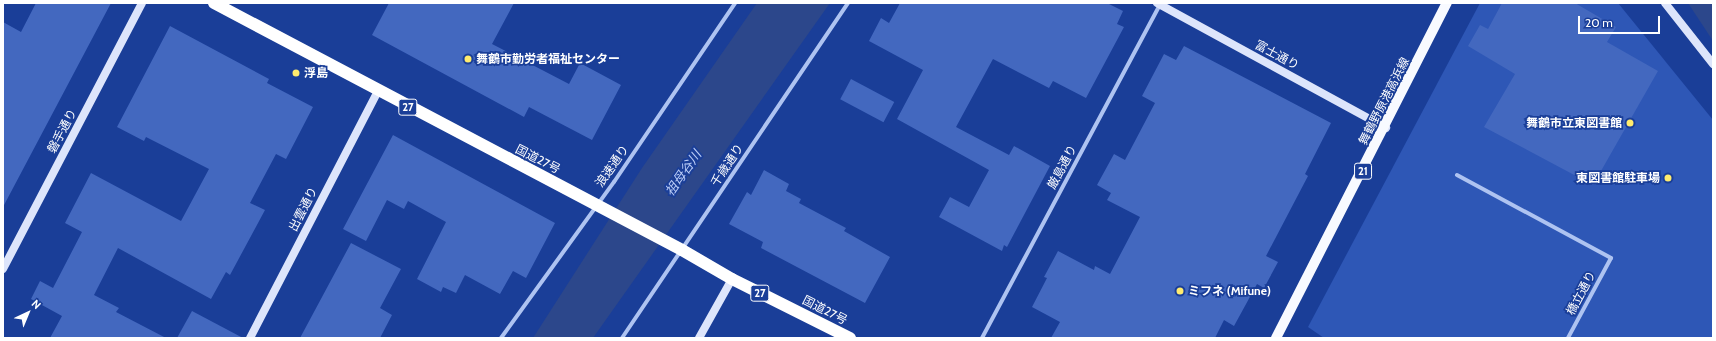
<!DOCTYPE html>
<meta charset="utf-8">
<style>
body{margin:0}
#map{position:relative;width:1716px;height:341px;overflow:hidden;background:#1a3e98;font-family:Cabin,"Noto Sans JP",sans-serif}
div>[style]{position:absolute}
.green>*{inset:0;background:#2e57b6}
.water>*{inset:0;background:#2c478b}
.building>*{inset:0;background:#4368bf;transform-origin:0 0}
.street>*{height:4px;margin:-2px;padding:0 2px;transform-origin:2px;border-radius:2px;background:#aec3f1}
.secondary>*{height:8px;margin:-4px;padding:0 4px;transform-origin:4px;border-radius:4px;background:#dde5fb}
.primary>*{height:10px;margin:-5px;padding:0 5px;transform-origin:5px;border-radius:5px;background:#f8faff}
.highway>*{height:12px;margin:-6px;padding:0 6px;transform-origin:6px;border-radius:6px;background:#fff}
.dots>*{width:11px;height:11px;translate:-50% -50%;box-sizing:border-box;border:2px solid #1a3e98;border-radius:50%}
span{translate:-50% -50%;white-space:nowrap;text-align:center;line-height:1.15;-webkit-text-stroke:3.5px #1a3e98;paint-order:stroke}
.shield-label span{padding:1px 3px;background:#1a3e98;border:1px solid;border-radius:3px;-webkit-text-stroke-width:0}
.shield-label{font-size:11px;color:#fff;font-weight:700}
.street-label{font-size:12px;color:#fff}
.poi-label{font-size:12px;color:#fff;font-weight:700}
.left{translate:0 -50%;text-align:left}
.right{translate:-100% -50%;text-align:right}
.water-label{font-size:13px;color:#bbcdf7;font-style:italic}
.frame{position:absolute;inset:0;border:4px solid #fff;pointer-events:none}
.north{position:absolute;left:8px;top:293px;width:40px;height:40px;-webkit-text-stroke:3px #1a3e98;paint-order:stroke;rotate:44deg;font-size:11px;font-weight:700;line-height:16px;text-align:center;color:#fff}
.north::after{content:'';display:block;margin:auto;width:14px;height:18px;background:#fff;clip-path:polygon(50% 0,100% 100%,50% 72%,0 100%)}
.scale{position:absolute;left:1578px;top:16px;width:82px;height:18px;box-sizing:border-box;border:2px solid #fff;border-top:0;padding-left:5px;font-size:12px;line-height:14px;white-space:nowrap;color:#fff;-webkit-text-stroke:3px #1a3e98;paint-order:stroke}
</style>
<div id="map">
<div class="green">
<i style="clip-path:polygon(1480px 3px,1618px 3px,1713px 120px,1713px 338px,1324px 338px,1308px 327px)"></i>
</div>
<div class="water">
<i style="clip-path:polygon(757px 3px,830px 3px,593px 338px,533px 338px,642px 168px)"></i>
<i style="clip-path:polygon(1688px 3px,1713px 3px,1713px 41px)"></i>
</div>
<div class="building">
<i style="clip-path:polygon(36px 3px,111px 3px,3px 207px,3px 22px,21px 32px)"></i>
<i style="clip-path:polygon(389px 3px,514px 3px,492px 44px,569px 84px,580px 63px,621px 85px,592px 140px,529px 107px,524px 117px,372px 35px)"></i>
<i style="clip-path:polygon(900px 3px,1107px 3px,1123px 11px,1117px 24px,1124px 27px,1086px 98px,1053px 81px,1049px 88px,993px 59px,956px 127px,1009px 155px,1014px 146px,1050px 166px,1007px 247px,1004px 245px,1002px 251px,939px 217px,950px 197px,969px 207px,989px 170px,897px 119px,923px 70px,869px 41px,881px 18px,889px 23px)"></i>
<i style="clip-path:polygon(1502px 3px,1575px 3px,1616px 27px,1607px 42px,1658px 71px,1593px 185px,1484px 127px,1515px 74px,1468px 46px,1480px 25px,1488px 29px)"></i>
<i style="clip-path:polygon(170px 26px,269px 79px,267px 83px,313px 107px,286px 159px,276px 154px,250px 203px,265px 210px,230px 275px,226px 272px,211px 299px,118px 248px,94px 295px,119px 308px,116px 312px,166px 338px,50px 338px,62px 316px,31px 299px,40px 281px,53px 288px,82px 232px,65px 223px,91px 173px,181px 221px,209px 169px,146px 137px,144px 141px,117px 127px)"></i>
<i style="clip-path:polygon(1184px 46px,1331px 123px,1305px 174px,1308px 176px,1266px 256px,1278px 262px,1264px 288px,1257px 284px,1234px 326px,1224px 320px,1215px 338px,1051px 338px,1060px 322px,1032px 307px,1047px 278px,1044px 277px,1058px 251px,1094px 270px,1095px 266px,1110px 274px,1140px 217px,1107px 200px,1111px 193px,1097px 185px,1114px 154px,1125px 160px,1155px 103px,1142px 96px,1164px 54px,1176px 60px)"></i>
<i style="left:851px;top:79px;width:49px;height:23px;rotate:28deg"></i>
<i style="clip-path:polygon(393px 135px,555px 223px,526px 278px,513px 271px,500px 294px,465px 275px,456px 293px,443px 287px,441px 292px,417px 279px,446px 222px,408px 201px,404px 209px,387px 200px,366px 241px,343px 229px)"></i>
<i style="clip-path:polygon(764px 170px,789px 184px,786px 191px,801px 199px,799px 203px,846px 228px,844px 231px,890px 257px,865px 303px,761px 248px,763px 242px,729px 224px,747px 192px,751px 195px)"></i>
<i style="clip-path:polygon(351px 243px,401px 269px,380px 308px,392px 315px,380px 338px,300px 338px)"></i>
<i style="clip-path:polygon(192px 311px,243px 338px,177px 338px)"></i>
</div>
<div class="street">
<i style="left:1457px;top:175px;width:175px;rotate:28.3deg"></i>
<i style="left:1611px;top:258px;width:91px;rotate:118.3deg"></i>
<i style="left:501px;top:338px;width:193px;rotate:-54.1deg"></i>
<i style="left:614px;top:182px;width:216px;rotate:-55.9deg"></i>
<i style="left:622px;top:338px;width:404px;rotate:-56deg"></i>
<i style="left:982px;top:338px;width:378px;rotate:-61.9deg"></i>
</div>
<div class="secondary">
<i style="left:1157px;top:3px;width:261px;rotate:28.6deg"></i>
<i style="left:1665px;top:3px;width:78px;rotate:51.8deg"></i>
<i style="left:3px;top:269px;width:300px;rotate:-62.4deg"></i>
<i style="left:250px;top:338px;width:278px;rotate:-62.6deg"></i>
<i style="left:699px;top:338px;width:68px;rotate:-60.8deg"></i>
</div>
<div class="primary">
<i style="left:1276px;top:338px;width:376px;rotate:-63deg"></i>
</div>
<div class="highway">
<i style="left:214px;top:3px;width:529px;rotate:27.82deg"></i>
<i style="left:682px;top:250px;width:58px;rotate:30.1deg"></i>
<i style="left:732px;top:279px;width:132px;rotate:26.6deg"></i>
</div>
<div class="dots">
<i style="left:468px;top:59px;background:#ffeb6e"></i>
<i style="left:296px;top:73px;background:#ffeb6e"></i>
<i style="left:1630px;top:123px;background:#ffeb6e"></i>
<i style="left:1668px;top:178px;background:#ffeb6e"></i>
<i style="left:1180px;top:291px;background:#ffeb6e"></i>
</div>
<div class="shield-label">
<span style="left:408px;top:107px">27</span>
<span style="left:1363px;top:171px">21</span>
<span style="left:760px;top:293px">27</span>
</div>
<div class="street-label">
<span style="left:1277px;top:55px;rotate:28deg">富士通り</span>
<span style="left:1384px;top:101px;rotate:-63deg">舞鶴野原港高浜線</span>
<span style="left:62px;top:131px;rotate:-62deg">磐手通り</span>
<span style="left:538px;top:159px;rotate:27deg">国道27号</span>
<span style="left:727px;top:165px;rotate:-56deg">千歳通り</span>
<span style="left:612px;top:166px;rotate:-55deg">浪速通り</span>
<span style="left:1062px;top:167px;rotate:-62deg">厳島通り</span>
<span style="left:303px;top:209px;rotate:-63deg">出雲通り</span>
<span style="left:1581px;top:293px;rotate:-62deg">橋立通り</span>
<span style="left:825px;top:310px;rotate:27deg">国道27号</span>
</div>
<div class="poi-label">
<span class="left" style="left:476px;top:59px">舞鶴市勤労者福祉センター</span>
<span class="left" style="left:304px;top:73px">浮島</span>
<span class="right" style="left:1622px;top:123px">舞鶴市立東図書館</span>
<span class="right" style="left:1660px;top:178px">東図書館駐車場</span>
<span class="left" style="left:1188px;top:291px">ミフネ (Mifune)</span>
</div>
<div class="water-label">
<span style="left:683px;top:173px;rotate:-55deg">祖母谷川</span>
</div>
<div class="frame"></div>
<div class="north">N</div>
<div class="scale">20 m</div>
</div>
